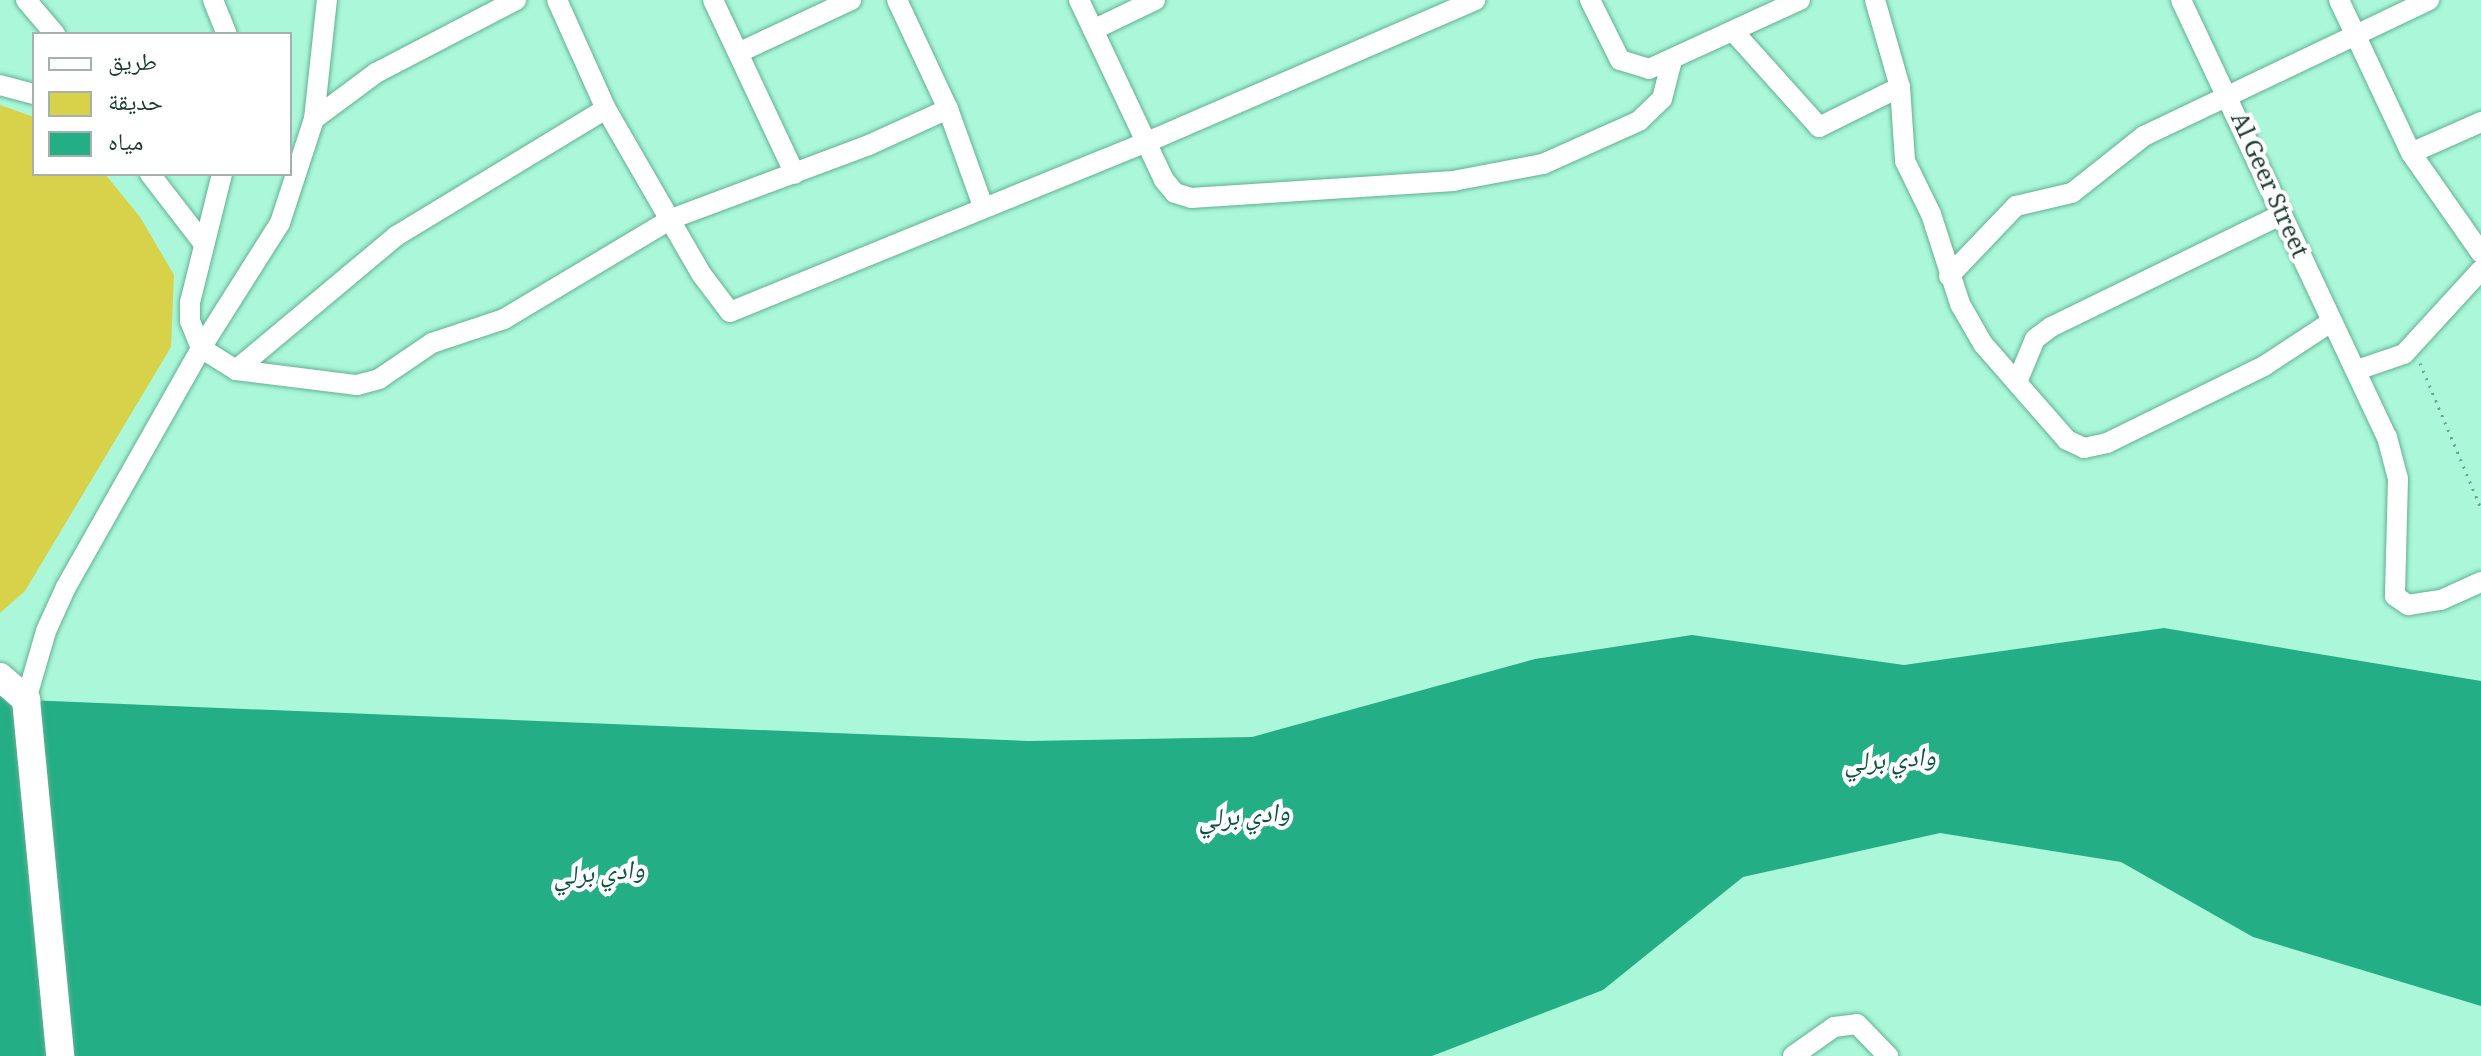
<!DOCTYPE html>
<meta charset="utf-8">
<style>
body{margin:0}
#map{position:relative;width:2481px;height:1056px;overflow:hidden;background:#aaf8d9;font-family:Georgia,"Noto Naskh Arabic",serif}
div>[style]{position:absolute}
.green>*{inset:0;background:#d7d249}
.water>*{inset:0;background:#23ae85}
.path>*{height:3px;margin-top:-1.5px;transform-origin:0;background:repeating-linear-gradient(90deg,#6ba58e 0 2px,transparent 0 8px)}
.roads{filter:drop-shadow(0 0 2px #63b093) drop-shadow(0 0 2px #63b093)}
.street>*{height:20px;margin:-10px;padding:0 10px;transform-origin:10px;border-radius:10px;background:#fff}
.secondary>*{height:28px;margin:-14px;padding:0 14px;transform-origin:14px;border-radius:14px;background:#fff}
span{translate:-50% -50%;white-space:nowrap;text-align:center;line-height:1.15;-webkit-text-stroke:8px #fff;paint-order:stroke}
.street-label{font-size:24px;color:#1b3c30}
.water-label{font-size:26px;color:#0d5540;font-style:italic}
.legend{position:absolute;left:32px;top:32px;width:260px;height:144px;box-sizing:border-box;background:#fff;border:2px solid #a4b1ac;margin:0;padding:10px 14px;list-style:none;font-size:24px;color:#1b3c30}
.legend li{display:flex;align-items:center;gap:16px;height:40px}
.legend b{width:40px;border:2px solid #a4b1ac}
</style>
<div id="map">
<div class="green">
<i style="clip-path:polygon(0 105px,34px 117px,34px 174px,105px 174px,140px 217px,174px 275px,171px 347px,25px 591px,0 613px)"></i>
</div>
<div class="water">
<i style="clip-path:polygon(2164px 628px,2481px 681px,2481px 1006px,2253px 937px,2121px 862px,1940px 833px,1743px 877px,1603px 990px,1432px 1056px,0 1056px,0 695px,27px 700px,1028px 741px,1252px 737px,1535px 659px,1692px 635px,1904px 665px)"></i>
</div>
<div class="path">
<i style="left:2420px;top:363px;width:157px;rotate:67.2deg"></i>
</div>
<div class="roads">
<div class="street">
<i style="left:26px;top:0;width:45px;rotate:49.5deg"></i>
<i style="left:213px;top:0;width:37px;rotate:68deg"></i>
<i style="left:557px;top:0;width:120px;rotate:65.8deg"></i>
<i style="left:606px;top:109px;width:192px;rotate:60deg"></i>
<i style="left:702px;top:275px;width:46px;rotate:52.9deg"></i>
<i style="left:730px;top:312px;width:448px;rotate:-22.2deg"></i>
<i style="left:1145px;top:143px;width:360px;rotate:-23.4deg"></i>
<i style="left:713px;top:0;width:192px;rotate:64.8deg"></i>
<i style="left:897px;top:0;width:120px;rotate:64.9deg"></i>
<i style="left:948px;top:109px;width:103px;rotate:70.2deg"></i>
<i style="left:1079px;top:0;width:199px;rotate:64.7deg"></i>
<i style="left:1164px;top:180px;width:17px;rotate:50deg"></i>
<i style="left:1175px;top:193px;width:17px;rotate:17deg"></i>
<i style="left:1191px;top:198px;width:263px;rotate:-3.7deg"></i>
<i style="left:1453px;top:181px;width:92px;rotate:-10.7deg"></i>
<i style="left:1543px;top:164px;width:105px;rotate:-24.1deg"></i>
<i style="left:1639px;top:121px;width:32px;rotate:-44deg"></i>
<i style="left:1662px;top:99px;width:40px;rotate:-75.6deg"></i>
<i style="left:1590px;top:0;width:67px;rotate:63.4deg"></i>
<i style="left:1620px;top:60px;width:30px;rotate:17deg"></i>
<i style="left:1649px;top:69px;width:166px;rotate:-24.6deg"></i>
<i style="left:1875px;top:0;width:91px;rotate:74deg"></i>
<i style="left:1900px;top:87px;width:74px;rotate:86.1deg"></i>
<i style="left:1905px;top:161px;width:59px;rotate:63.9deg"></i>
<i style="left:1931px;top:214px;width:95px;rotate:72.1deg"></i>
<i style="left:1960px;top:304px;width:46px;rotate:60.1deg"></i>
<i style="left:1983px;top:344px;width:128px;rotate:48.8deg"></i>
<i style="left:2067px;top:440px;width:19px;rotate:25deg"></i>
<i style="left:2084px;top:448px;width:24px;rotate:-12deg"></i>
<i style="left:2107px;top:443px;width:175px;rotate:-26.1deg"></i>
<i style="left:2264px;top:366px;width:80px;rotate:-33.3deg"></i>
<i style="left:2181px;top:0;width:483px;rotate:64.8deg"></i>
<i style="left:2387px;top:437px;width:43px;rotate:75.3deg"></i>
<i style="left:2398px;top:479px;width:117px;rotate:91.5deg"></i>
<i style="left:2395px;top:596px;width:16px;rotate:35deg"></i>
<i style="left:2408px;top:605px;width:33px;rotate:-9deg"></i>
<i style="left:2441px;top:600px;width:44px;rotate:-24.2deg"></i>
<i style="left:2339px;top:0;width:169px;rotate:64.8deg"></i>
<i style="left:2411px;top:153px;width:122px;rotate:55deg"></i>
<i style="left:1093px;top:30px;width:69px;rotate:-25.8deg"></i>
<i style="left:1733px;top:31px;width:129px;rotate:48.1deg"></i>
<i style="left:1819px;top:127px;width:90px;rotate:-26.3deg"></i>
<i style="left:740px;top:52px;width:123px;rotate:-25.1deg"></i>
<i style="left:0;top:85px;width:35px;rotate:15deg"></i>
<i style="left:314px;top:119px;width:77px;rotate:-36.6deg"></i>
<i style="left:376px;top:73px;width:158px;rotate:-27.5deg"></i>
<i style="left:2411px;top:153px;width:77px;rotate:-23.9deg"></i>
<i style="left:150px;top:174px;width:88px;rotate:52.4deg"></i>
<i style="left:222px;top:174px;width:132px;rotate:104deg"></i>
<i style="left:190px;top:302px;width:19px;rotate:90deg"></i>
<i style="left:190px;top:321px;width:29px;rotate:68deg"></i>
<i style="left:201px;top:348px;width:41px;rotate:32.2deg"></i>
<i style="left:236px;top:370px;width:122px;rotate:7.1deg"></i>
<i style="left:357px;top:385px;width:23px;rotate:-15deg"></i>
<i style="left:379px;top:379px;width:64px;rotate:-34.2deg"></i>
<i style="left:432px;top:343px;width:76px;rotate:-18.4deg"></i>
<i style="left:504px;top:319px;width:195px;rotate:-30.9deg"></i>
<i style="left:671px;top:219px;width:211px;rotate:-20.5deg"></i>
<i style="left:869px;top:145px;width:87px;rotate:-24.5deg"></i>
<i style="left:1949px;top:276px;width:97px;rotate:-46.3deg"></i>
<i style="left:2016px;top:206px;width:57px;rotate:-13.1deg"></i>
<i style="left:2072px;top:193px;width:92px;rotate:-38.4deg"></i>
<i style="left:2144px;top:136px;width:316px;rotate:-25.5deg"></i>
<i style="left:236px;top:370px;width:209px;rotate:-39.9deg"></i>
<i style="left:396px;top:236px;width:245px;rotate:-31.2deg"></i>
<i style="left:2357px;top:370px;width:50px;rotate:-18.8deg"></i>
<i style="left:2404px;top:354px;width:114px;rotate:-47.5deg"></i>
<i style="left:2018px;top:380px;width:44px;rotate:-67.5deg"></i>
<i style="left:2035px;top:339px;width:20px;rotate:-37deg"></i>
<i style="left:2051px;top:327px;width:254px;rotate:-26deg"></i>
<i style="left:26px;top:700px;width:72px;rotate:-73.8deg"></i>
<i style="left:46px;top:631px;width:48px;rotate:-65.6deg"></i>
<i style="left:66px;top:587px;width:274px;rotate:-60.5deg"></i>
<i style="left:201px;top:348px;width:148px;rotate:-57.7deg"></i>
<i style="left:280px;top:223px;width:109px;rotate:-71.9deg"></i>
<i style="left:314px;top:119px;width:120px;rotate:-83.8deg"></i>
<i style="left:1793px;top:1056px;width:50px;rotate:-35.3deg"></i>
<i style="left:1834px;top:1027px;width:23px;rotate:-7deg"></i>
<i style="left:1857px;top:1024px;width:45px;rotate:45.9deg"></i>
</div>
<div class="secondary">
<i style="left:0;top:677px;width:35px;rotate:41deg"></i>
<i style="left:26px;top:700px;width:358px;rotate:84.5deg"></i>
</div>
</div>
<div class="street-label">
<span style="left:2267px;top:186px;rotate:66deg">Al Geer Street</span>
</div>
<div class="water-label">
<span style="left:1890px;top:763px;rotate:-4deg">وادي برلي</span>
<span style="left:1244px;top:819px;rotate:-5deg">وادي برلي</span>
<span style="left:599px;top:876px;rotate:-5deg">وادي برلي</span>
</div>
<ul class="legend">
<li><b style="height:10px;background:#fff"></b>طريق</li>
<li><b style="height:22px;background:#d7d249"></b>حديقة</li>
<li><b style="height:22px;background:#23ae85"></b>مياه</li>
</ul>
</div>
